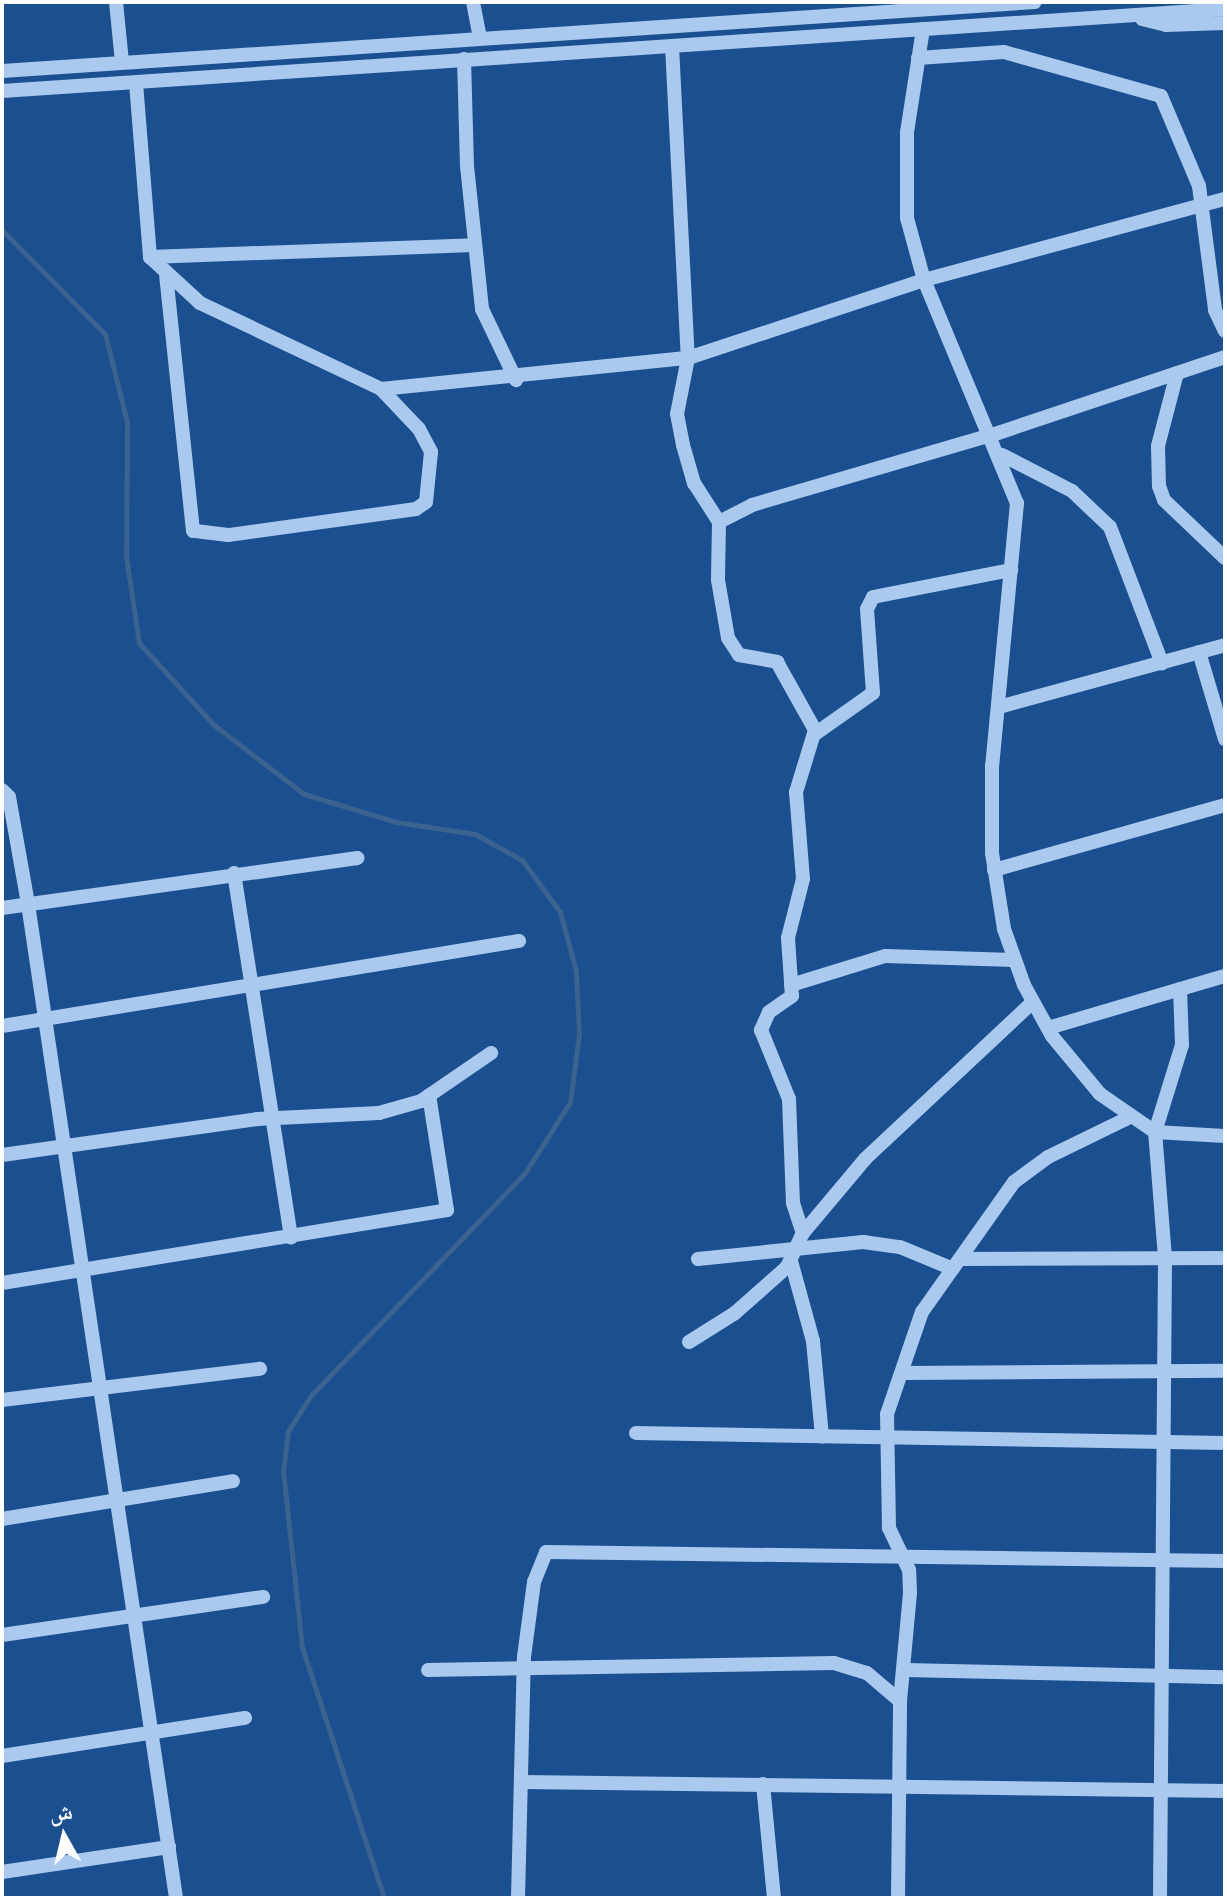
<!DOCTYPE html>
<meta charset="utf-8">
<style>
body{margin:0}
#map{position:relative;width:1227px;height:1900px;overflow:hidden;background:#1b4f8f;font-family:Jost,"Noto Naskh Arabic",sans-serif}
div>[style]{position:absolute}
.stream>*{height:5px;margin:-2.5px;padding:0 2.5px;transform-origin:2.5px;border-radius:2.5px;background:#3c6290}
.minor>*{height:14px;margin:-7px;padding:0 7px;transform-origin:7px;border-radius:7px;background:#a9c9ee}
span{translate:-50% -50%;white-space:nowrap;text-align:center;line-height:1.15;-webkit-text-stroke:7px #1b4f8f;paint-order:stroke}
.frame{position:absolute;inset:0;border:4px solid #fff;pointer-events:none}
.north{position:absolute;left:24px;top:1796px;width:80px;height:80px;-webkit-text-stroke:6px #1b4f8f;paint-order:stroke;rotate:352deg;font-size:22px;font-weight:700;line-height:32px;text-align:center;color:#fff}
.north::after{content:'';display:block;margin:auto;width:28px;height:36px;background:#fff;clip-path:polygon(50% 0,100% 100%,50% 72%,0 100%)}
</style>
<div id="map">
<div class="stream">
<i style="left:2px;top:230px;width:146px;rotate:45.3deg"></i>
<i style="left:105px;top:334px;width:91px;rotate:76deg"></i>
<i style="left:127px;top:422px;width:134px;rotate:90.4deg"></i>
<i style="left:126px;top:556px;width:88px;rotate:81.5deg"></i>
<i style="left:139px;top:643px;width:111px;rotate:47.6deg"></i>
<i style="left:214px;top:725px;width:113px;rotate:37.5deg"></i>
<i style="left:304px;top:794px;width:96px;rotate:16.9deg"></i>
<i style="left:396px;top:822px;width:80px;rotate:8.6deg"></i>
<i style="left:475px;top:834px;width:54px;rotate:29deg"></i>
<i style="left:522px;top:860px;width:64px;rotate:53.8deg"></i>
<i style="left:560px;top:912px;width:61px;rotate:74.8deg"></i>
<i style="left:576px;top:971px;width:63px;rotate:87.3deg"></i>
<i style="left:579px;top:1034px;width:69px;rotate:97.5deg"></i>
<i style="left:570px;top:1102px;width:84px;rotate:122.4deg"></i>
<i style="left:525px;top:1173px;width:307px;rotate:133.9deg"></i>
<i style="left:312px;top:1394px;width:44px;rotate:123deg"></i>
<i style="left:288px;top:1431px;width:39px;rotate:97deg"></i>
<i style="left:283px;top:1470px;width:178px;rotate:83.9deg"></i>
<i style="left:302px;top:1647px;width:264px;rotate:71.9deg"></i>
</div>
<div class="minor">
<i style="left:116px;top:2px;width:60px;rotate:84.3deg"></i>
<i style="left:473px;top:2px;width:37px;rotate:79deg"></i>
<i style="left:1142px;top:19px;width:25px;rotate:14deg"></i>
<i style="left:1166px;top:25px;width:59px;rotate:-1.9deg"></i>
<i style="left:923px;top:29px;width:104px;rotate:98.8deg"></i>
<i style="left:907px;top:132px;width:86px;rotate:90deg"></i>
<i style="left:907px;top:218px;width:64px;rotate:74.7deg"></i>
<i style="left:924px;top:280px;width:242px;rotate:67.4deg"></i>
<i style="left:1017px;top:503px;width:264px;rotate:95.4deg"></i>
<i style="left:992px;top:766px;width:87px;rotate:90deg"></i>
<i style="left:992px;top:853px;width:77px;rotate:81deg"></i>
<i style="left:1004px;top:929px;width:59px;rotate:70.3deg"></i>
<i style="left:1024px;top:985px;width:58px;rotate:61.2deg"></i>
<i style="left:1052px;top:1036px;width:75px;rotate:50.4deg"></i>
<i style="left:1100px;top:1094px;width:67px;rotate:34.6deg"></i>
<i style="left:1155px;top:1132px;width:70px;rotate:3.3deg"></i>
<i style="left:672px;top:46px;width:312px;rotate:87.1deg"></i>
<i style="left:688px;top:358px;width:57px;rotate:101.1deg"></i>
<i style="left:677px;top:414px;width:32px;rotate:79deg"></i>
<i style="left:683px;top:445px;width:40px;rotate:74deg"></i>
<i style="left:694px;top:483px;width:46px;rotate:57.3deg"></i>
<i style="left:719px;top:522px;width:58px;rotate:91deg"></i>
<i style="left:718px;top:580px;width:59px;rotate:80.2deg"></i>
<i style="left:728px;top:638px;width:20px;rotate:57deg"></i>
<i style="left:739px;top:655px;width:39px;rotate:10deg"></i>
<i style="left:777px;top:662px;width:78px;rotate:60.8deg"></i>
<i style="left:815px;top:730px;width:65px;rotate:107deg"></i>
<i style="left:796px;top:792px;width:87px;rotate:85.4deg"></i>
<i style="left:803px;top:879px;width:61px;rotate:104.3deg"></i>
<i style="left:788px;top:938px;width:58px;rotate:86.1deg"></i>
<i style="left:792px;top:996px;width:28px;rotate:145deg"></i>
<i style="left:769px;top:1012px;width:20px;rotate:114deg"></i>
<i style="left:761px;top:1030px;width:74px;rotate:67.9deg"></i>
<i style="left:789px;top:1099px;width:104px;rotate:87.8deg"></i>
<i style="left:793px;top:1203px;width:32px;rotate:72deg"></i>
<i style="left:918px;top:58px;width:86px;rotate:-4deg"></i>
<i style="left:1004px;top:52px;width:163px;rotate:15.7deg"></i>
<i style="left:1161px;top:96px;width:98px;rotate:67.1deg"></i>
<i style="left:1199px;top:186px;width:125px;rotate:82.6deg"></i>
<i style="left:1215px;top:310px;width:23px;rotate:65deg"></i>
<i style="left:464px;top:59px;width:107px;rotate:88.4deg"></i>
<i style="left:467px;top:166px;width:144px;rotate:84deg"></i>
<i style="left:482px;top:309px;width:79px;rotate:64.4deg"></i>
<i style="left:2px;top:71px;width:1035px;rotate:-3.82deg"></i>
<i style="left:136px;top:83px;width:175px;rotate:85.4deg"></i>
<i style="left:150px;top:257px;width:68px;rotate:42.6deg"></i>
<i style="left:200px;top:303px;width:200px;rotate:25.4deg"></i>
<i style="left:381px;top:389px;width:55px;rotate:46.5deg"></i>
<i style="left:419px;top:429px;width:26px;rotate:62deg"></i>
<i style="left:431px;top:452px;width:50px;rotate:95.7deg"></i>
<i style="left:426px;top:502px;width:12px;rotate:145deg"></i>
<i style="left:416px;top:509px;width:190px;rotate:172.1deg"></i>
<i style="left:228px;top:535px;width:35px;rotate:-173deg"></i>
<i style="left:193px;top:531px;width:256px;rotate:-96deg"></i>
<i style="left:2px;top:91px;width:1226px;rotate:-3.84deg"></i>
<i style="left:150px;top:257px;width:324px;rotate:-2.1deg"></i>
<i style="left:1177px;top:373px;width:75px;rotate:104.6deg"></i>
<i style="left:1158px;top:446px;width:40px;rotate:88.6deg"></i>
<i style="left:1159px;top:486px;width:15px;rotate:70deg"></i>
<i style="left:1164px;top:500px;width:84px;rotate:43.6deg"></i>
<i style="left:381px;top:389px;width:309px;rotate:-5.8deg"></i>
<i style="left:688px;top:358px;width:249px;rotate:-18.3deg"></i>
<i style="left:924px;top:280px;width:312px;rotate:-15.1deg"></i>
<i style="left:1002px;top:455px;width:79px;rotate:27.2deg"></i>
<i style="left:1072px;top:491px;width:52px;rotate:43.5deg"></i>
<i style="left:1110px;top:527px;width:146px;rotate:69.1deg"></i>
<i style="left:719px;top:522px;width:37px;rotate:-27deg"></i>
<i style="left:752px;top:505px;width:250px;rotate:-16.3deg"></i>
<i style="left:992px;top:435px;width:246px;rotate:-18.5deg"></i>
<i style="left:1199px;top:652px;width:91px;rotate:73.4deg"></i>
<i style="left:999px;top:707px;width:234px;rotate:-15.3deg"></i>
<i style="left:815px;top:734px;width:71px;rotate:-35.3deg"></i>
<i style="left:873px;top:693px;width:84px;rotate:-94.1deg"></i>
<i style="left:867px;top:609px;width:13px;rotate:-63deg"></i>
<i style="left:873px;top:597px;width:141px;rotate:-11.1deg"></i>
<i style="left:2px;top:790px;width:10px;rotate:45deg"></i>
<i style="left:9px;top:797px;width:109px;rotate:79.9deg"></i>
<i style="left:28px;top:904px;width:1005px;rotate:81.53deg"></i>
<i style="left:994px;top:870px;width:240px;rotate:-15.7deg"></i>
<i style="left:234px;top:873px;width:369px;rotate:81.1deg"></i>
<i style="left:2px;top:908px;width:359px;rotate:-8deg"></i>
<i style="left:791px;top:985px;width:98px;rotate:-17.1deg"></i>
<i style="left:885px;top:956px;width:129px;rotate:1.8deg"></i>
<i style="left:2px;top:1026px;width:524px;rotate:-9.34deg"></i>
<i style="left:1048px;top:1028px;width:184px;rotate:-16.4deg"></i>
<i style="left:2px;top:1155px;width:258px;rotate:-8deg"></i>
<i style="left:257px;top:1119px;width:122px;rotate:-2.8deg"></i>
<i style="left:379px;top:1113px;width:44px;rotate:-15.9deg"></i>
<i style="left:421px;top:1101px;width:85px;rotate:-34.4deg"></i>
<i style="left:698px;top:1259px;width:166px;rotate:-5.9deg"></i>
<i style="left:863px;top:1242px;width:37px;rotate:8deg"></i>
<i style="left:900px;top:1247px;width:57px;rotate:22.5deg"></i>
<i style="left:961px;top:1259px;width:264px;rotate:-0.2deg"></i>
<i style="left:791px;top:1261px;width:83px;rotate:74.6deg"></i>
<i style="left:813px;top:1341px;width:96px;rotate:84.6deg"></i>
<i style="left:2px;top:1283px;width:451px;rotate:-9.3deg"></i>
<i style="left:447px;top:1210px;width:116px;rotate:-98.9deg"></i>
<i style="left:689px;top:1342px;width:54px;rotate:-32.2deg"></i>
<i style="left:735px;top:1313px;width:69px;rotate:-41.5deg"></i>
<i style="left:787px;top:1267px;width:38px;rotate:-65deg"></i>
<i style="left:803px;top:1233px;width:97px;rotate:-50deg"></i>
<i style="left:865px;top:1159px;width:230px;rotate:-43.1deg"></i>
<i style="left:903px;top:1373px;width:322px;rotate:-0.4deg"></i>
<i style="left:2px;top:1400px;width:260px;rotate:-6.9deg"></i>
<i style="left:636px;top:1433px;width:589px;rotate:0.97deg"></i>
<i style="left:2px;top:1519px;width:234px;rotate:-9.3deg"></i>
<i style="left:2px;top:1635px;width:264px;rotate:-8.3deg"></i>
<i style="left:428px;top:1670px;width:406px;rotate:-1deg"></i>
<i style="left:834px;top:1663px;width:34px;rotate:17deg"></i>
<i style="left:867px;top:1673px;width:43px;rotate:40.3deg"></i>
<i style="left:905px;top:1670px;width:320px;rotate:1.3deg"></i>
<i style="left:2px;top:1756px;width:246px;rotate:-8.9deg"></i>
<i style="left:522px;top:1782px;width:703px;rotate:0.73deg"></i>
<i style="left:763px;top:1784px;width:115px;rotate:84.5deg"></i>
<i style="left:2px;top:1872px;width:169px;rotate:-8.5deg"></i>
<i style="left:518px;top:1898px;width:241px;rotate:-88.6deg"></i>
<i style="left:524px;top:1657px;width:76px;rotate:-82.4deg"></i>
<i style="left:534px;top:1582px;width:32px;rotate:-68deg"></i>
<i style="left:546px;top:1552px;width:679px;rotate:0.76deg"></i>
<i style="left:898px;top:1898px;width:197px;rotate:-89.4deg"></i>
<i style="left:900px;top:1701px;width:108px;rotate:-84.7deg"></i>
<i style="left:910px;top:1593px;width:23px;rotate:-92deg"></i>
<i style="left:909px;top:1570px;width:47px;rotate:-115.5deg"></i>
<i style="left:889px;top:1528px;width:114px;rotate:-91deg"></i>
<i style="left:887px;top:1414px;width:108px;rotate:-71.1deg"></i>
<i style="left:922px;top:1312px;width:159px;rotate:-54.7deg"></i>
<i style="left:1014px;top:1182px;width:42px;rotate:-36.3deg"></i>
<i style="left:1048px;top:1157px;width:89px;rotate:-26deg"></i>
<i style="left:1160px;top:1898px;width:640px;rotate:-89.55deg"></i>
<i style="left:1165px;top:1258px;width:126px;rotate:-94.5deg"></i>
<i style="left:1155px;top:1132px;width:91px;rotate:-72.8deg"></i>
<i style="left:1182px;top:1045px;width:56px;rotate:-92deg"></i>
</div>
<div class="frame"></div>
<div class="north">ش</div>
</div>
